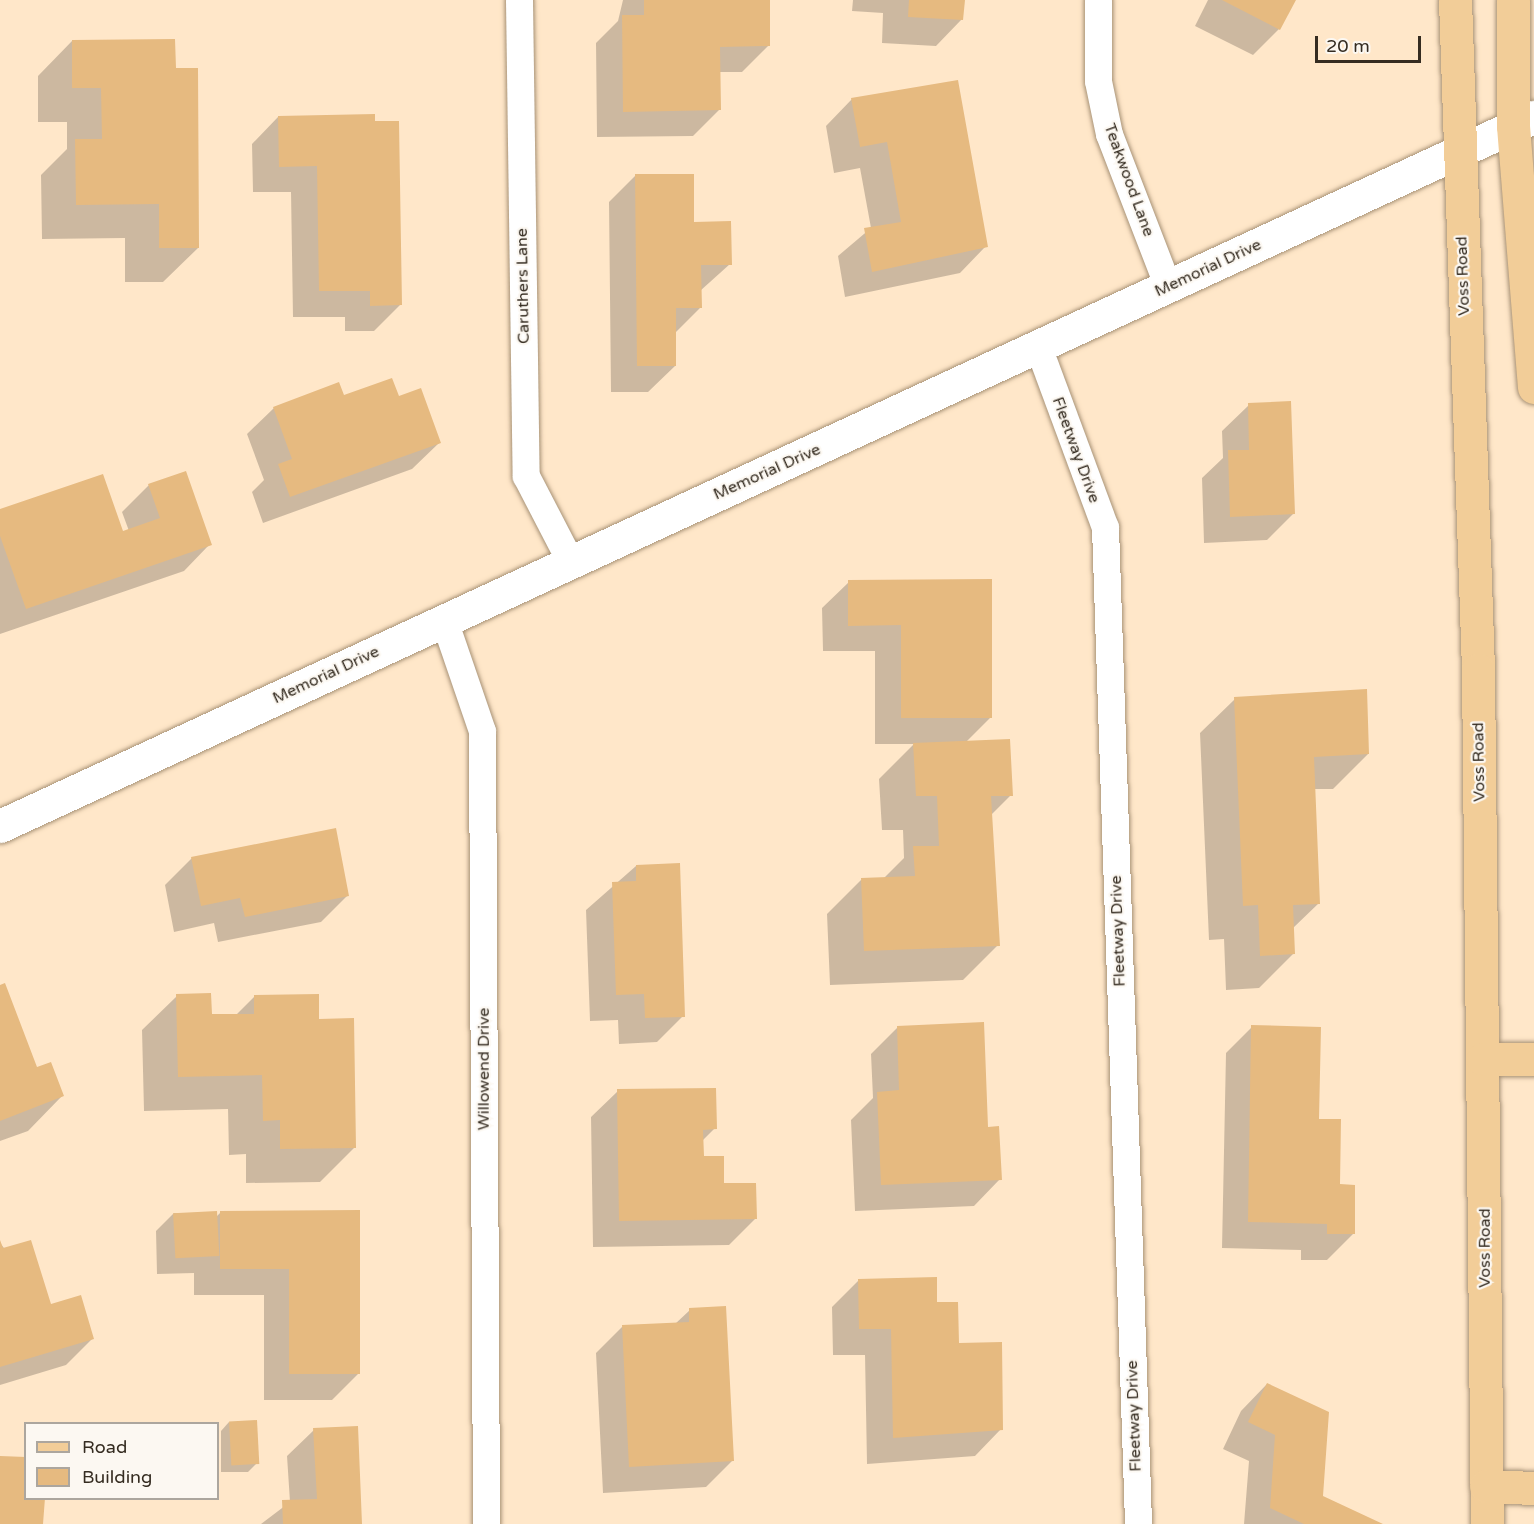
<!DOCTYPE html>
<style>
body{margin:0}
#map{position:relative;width:1534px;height:1524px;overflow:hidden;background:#ffe7c9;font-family:"Varela Round",sans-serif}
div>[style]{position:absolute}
.shadow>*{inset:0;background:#0003}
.building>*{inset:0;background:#e6ba80;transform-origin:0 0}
.roads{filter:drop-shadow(0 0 2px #a89276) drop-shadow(0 0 2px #a89276)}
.minor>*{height:27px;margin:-13.5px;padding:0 13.5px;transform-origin:13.5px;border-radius:13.5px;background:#fff}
.tertiary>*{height:33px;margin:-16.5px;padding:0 16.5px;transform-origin:16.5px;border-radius:16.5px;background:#fff}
.primary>*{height:33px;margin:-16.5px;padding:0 16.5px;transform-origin:16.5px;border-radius:16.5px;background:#f2cd98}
span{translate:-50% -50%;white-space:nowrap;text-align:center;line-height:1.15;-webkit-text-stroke:4.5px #fcf8f2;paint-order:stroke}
.street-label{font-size:16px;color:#352c21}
.legend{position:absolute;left:24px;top:1422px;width:195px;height:78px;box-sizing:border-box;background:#fcf8f2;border:2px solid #aca69e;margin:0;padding:8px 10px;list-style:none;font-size:18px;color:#352c21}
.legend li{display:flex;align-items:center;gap:12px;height:30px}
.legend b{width:30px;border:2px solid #aca69e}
.scale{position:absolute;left:1315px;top:36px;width:106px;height:27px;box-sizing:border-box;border:3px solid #352c21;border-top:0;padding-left:8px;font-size:18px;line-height:21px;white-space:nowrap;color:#352c21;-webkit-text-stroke:4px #fcf8f2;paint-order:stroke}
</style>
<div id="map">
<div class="shadow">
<i style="clip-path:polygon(623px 0,768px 0,769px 45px,742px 72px,719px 72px,719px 110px,693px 136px,597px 137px,596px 43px,618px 21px)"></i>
<i style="clip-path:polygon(853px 0,963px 0,962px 19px,936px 46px,882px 43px,883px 13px,852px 11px)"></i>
<i style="clip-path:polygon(1208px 0,1294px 0,1279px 29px,1253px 55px,1195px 26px)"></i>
<i style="clip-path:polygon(72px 41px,174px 69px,198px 248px,163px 282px,125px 282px,125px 238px,42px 239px,41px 175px,67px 149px,67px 122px,38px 122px,38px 76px)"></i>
<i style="clip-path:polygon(852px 99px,986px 246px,960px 273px,845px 297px,838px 256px,871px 228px,860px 168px,834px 173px,826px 126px)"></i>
<i style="clip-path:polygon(373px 116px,401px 304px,374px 331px,345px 331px,345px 317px,293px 317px,291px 192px,253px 192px,252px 144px,278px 117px)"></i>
<i style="clip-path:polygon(636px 175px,730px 264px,700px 291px,700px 308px,674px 334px,675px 366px,648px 392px,611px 392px,609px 202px)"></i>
<i style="clip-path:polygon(343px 397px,398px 398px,439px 443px,412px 469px,263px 523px,252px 492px,264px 480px,247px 434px,274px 408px)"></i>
<i style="clip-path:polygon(1249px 405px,1293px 514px,1267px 540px,1204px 543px,1202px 478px,1223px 458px,1222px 431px)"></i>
<i style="clip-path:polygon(149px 485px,210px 544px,184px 571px,0 634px,0 511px,122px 533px,129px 531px,122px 512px)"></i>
<i style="clip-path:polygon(990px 581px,991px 717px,966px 742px,1011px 795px,990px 816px,998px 945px,963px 980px,830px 985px,827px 914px,861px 880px,883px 879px,904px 858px,903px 830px,882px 830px,879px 779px,914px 744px,875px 744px,875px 651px,823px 651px,822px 608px,849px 582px)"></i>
<i style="clip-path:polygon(1235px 699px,1368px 754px,1333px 789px,1314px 789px,1319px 903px,1292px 929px,1293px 954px,1259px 988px,1226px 990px,1224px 939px,1209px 940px,1200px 733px)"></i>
<i style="clip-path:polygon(192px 858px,348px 895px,321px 922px,218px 942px,214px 923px,174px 932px,165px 885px)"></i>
<i style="clip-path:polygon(636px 866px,683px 1016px,657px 1042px,619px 1044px,618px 1020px,590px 1021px,586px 910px)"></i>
<i style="clip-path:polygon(0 987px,36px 1069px,62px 1096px,28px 1131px,0 1141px)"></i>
<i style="clip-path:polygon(177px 996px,210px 1016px,236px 1015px,254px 997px,318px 1020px,355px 1147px,320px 1182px,246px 1183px,246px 1154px,229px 1155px,228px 1109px,144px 1111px,142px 1030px)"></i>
<i style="clip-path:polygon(898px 1027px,1000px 1179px,974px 1206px,855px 1211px,851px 1120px,873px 1098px,871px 1054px)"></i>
<i style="clip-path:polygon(1252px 1027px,1318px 1120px,1353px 1234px,1327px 1260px,1301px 1260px,1301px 1250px,1222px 1248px,1226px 1053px)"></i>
<i style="clip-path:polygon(618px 1091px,715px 1128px,702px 1141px,702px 1158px,755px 1219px,729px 1245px,593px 1247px,591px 1117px)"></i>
<i style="clip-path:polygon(358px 1211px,359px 1373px,332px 1400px,264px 1400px,264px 1295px,194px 1295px,194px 1273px,157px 1274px,156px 1231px,174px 1213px,216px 1217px,221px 1212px)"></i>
<i style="clip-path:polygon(0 1243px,50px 1306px,93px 1338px,66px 1365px,0 1385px)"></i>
<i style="clip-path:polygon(859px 1280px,936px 1304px,1001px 1429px,975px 1456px,867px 1464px,865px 1355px,833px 1355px,832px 1307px)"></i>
<i style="clip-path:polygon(690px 1310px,732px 1461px,706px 1487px,603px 1493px,596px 1353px,622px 1327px,675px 1324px)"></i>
<i style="clip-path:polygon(1267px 1384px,1321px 1497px,1379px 1524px,1244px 1524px,1249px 1461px,1223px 1449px,1241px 1411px)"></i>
<i style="clip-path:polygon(229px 1422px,257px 1463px,248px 1472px,221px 1472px,221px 1431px)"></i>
<i style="clip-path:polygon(314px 1430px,361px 1524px,261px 1524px,290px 1502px,287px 1456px)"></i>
</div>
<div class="building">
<i style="clip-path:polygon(644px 0,770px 0,770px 46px,720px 47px,721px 110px,623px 112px,622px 15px,644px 15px)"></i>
<i style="clip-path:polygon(909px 0,965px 0,963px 20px,908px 17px)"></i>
<i style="clip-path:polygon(1222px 0,1296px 0,1280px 30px)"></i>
<i style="clip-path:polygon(175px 39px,176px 68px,198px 68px,199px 248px,159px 248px,159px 204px,76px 205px,75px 139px,102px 139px,101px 88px,72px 88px,72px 40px)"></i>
<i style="clip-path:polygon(958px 80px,988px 247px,872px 272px,864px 228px,901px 222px,887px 142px,860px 147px,851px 98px)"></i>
<i style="clip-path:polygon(375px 114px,375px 121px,399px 121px,402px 305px,370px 306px,370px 291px,319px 291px,317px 166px,279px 167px,278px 116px)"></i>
<i style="clip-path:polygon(635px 174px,694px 174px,694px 222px,731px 221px,732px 265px,701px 265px,702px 308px,676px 308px,676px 366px,637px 366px)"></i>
<i style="clip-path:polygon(392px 378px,399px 396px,421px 388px,441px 443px,290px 497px,278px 464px,292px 459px,273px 407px,339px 382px,344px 395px)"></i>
<i style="clip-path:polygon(1291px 401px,1295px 514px,1230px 517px,1228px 450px,1249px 450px,1248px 403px)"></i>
<i style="clip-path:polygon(186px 471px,212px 545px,26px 609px,0 536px,0 509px,103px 474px,123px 531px,160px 518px,148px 484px)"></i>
<i style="clip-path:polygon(992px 579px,992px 718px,901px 718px,901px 625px,848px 626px,848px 580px)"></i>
<i style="clip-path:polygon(1367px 689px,1369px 754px,1314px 757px,1320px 904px,1293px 905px,1295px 954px,1260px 956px,1258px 905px,1243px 906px,1234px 697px)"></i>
<i style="clip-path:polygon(1010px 739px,1013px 796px,991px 796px,1000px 946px,864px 951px,861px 878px,915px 876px,913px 846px,939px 846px,937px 796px,916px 796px,913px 743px)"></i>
<i style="clip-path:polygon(336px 828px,349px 896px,245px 917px,240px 898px,201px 906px,191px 857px)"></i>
<i style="clip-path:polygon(680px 863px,685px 1017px,645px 1018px,644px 994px,616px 995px,612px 882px,636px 881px,636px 865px)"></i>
<i style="clip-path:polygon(5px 983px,37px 1067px,51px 1062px,64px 1096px,0 1121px,0 985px)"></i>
<i style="clip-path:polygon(211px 993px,212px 1014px,254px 1014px,254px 995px,319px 994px,319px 1019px,354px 1018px,356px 1148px,280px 1149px,280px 1120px,263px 1121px,262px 1075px,178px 1077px,176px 994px)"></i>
<i style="clip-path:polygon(984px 1022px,988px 1127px,999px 1126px,1002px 1180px,881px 1185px,877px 1092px,899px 1090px,897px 1026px)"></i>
<i style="clip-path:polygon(1251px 1025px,1321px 1027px,1319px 1119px,1341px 1119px,1340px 1184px,1355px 1185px,1355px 1234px,1327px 1234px,1327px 1224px,1248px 1222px)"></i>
<i style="clip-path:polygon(716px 1088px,717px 1129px,703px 1130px,704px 1156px,724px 1156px,724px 1183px,756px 1183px,757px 1219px,619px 1221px,617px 1089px)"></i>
<i style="clip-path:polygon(360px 1210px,360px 1374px,289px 1374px,289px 1269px,220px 1269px,220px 1211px)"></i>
<i style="left:217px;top:1211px;width:45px;height:44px;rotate:87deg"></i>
<i style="clip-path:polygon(0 1240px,3px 1248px,31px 1240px,51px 1304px,81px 1295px,94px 1339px,0 1367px)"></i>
<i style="clip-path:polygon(937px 1277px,937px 1302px,958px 1302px,959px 1343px,1002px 1342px,1003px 1430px,893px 1438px,891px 1329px,859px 1329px,858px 1279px)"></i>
<i style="clip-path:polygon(726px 1306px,734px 1461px,629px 1467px,622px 1325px,689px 1322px,689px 1308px)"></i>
<i style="clip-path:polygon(1267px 1383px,1329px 1412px,1323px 1496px,1383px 1524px,1304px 1524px,1270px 1508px,1275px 1435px,1248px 1422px)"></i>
<i style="left:257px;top:1420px;width:44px;height:28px;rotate:87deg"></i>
<i style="clip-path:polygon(358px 1426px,362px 1524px,283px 1524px,282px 1500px,317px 1499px,313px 1428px)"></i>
<i style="clip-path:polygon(0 1456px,26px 1457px,26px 1498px,45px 1498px,43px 1524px,0 1524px)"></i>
</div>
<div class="roads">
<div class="minor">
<i style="left:519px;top:0;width:476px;rotate:89.2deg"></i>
<i style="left:526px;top:476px;width:96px;rotate:62.6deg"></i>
<i style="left:1098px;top:0;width:81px;rotate:90deg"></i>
<i style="left:1098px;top:81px;width:54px;rotate:78.3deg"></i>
<i style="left:1109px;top:134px;width:164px;rotate:68.9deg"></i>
<i style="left:1039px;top:349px;width:190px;rotate:69.7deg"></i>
<i style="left:1105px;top:527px;width:998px;rotate:88.1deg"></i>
<i style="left:444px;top:620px;width:117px;rotate:71.1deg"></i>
<i style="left:482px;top:731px;width:793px;rotate:89.71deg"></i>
</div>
<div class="tertiary">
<i style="left:0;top:826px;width:1690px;rotate:-24.81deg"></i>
</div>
<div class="primary">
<i style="left:1455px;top:0;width:670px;rotate:88.03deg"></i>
<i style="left:1478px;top:670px;width:854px;rotate:89.4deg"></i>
<i style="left:1513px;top:0;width:126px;rotate:90deg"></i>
<i style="left:1513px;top:126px;width:262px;rotate:85.4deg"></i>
<i style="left:1483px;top:1059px;width:51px"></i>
<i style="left:1486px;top:1486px;width:48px;rotate:2.4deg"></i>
</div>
</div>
<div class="street-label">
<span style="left:1129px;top:180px;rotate:70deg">Teakwood Lane</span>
<span style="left:1208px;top:268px;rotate:-25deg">Memorial Drive</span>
<span style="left:1463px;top:276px;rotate:-92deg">Voss Road</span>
<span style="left:523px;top:286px;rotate:-91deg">Caruthers Lane</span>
<span style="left:1076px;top:450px;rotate:70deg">Fleetway Drive</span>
<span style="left:767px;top:472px;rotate:-24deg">Memorial Drive</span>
<span style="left:326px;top:675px;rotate:-25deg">Memorial Drive</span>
<span style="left:1479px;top:762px;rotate:-91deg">Voss Road</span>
<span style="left:1118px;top:931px;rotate:-92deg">Fleetway Drive</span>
<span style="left:484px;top:1069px;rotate:-90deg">Willowend Drive</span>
<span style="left:1485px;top:1248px;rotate:-90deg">Voss Road</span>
<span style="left:1134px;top:1416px;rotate:-92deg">Fleetway Drive</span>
</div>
<ul class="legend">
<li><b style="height:8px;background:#f2cd98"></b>Road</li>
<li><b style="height:16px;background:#e6ba80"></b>Building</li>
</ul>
<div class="scale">20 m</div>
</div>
